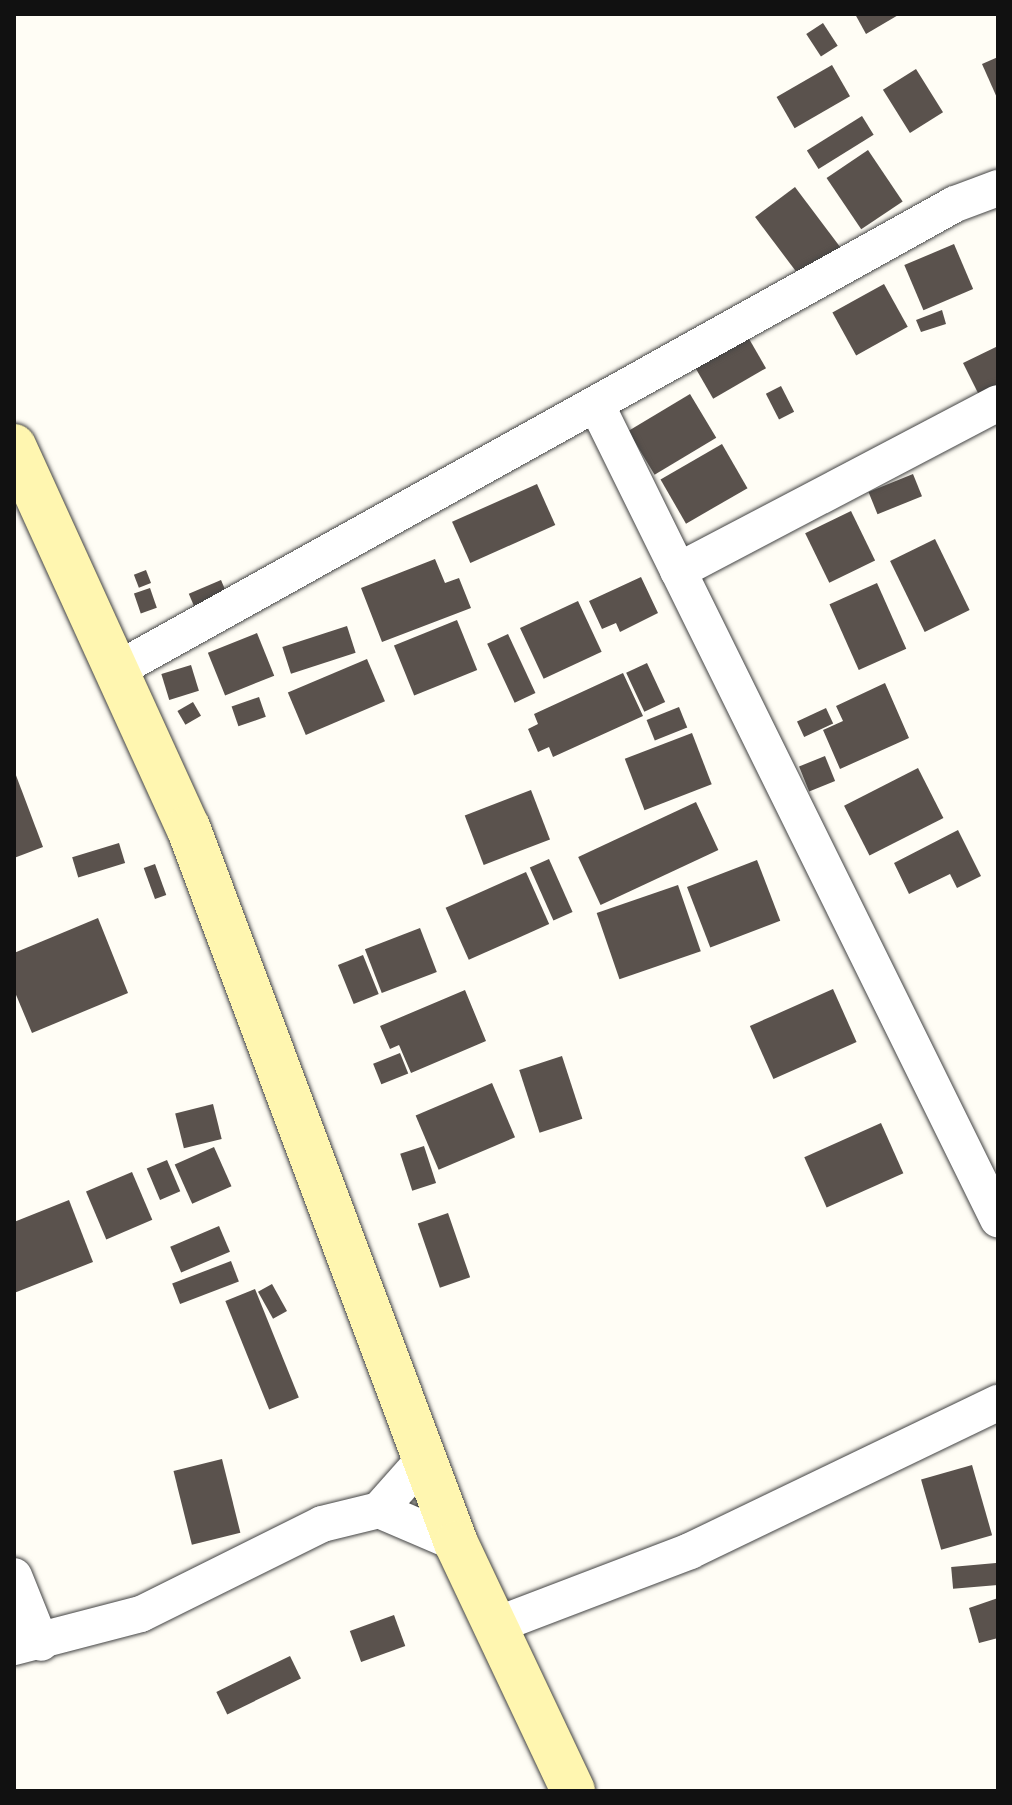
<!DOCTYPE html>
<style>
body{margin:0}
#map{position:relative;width:1012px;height:1805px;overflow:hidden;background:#fffdf5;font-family:Georgia,serif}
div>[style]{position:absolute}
.building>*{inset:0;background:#5a524d;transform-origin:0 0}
.roads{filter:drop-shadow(0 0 2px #444) drop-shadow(0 0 2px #444)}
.minor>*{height:36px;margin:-18px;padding:0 18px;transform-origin:18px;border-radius:18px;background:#fff}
.secondary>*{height:44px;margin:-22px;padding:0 22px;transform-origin:22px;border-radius:22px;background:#fff6b0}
span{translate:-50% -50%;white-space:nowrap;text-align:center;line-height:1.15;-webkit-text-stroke:8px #fff;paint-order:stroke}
.frame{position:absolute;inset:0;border:16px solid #111;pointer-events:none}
</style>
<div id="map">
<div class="building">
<i style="clip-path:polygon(855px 14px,900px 14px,866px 34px)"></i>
<i style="left:823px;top:23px;width:27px;height:20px;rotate:57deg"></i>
<i style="clip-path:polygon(998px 57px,998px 100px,982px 64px)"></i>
<i style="left:832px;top:65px;width:36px;height:64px;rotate:60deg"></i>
<i style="left:916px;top:69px;width:51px;height:39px;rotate:58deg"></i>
<i style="left:862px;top:116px;width:22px;height:65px;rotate:58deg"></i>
<i style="left:868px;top:150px;width:62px;height:50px;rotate:56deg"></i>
<i style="left:795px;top:187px;width:75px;height:50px;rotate:53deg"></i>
<i style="left:954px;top:244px;width:49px;height:54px;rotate:67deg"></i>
<i style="left:884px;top:284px;width:49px;height:59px;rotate:61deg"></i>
<i style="clip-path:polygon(942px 310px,946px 324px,921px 332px,916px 320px)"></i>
<i style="left:748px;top:337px;width:36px;height:61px;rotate:60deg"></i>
<i style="clip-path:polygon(998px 346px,998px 386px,979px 395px,963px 363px)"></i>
<i style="left:781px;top:386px;width:29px;height:17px;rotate:63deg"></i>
<i style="left:690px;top:394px;width:51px;height:72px;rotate:59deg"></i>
<i style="left:722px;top:444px;width:51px;height:71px;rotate:60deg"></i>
<i style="left:913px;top:474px;width:24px;height:48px;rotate:68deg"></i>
<i style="left:537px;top:484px;width:45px;height:93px;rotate:66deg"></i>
<i style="left:851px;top:511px;width:55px;height:51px;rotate:64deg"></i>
<i style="left:935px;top:539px;width:79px;height:50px;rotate:64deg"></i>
<i style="clip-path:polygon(435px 559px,445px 583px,459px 578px,471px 608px,382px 642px,361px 588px)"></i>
<i style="left:146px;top:570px;width:14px;height:13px;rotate:69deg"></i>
<i style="clip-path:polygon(641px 577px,658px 613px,620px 632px,616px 623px,602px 629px,589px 601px)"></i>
<i style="left:221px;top:580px;width:25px;height:35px;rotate:67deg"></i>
<i style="left:877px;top:583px;width:72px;height:52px;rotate:66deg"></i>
<i style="left:150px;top:588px;width:21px;height:17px;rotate:71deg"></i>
<i style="left:578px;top:601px;width:56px;height:64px;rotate:65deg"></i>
<i style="left:457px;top:620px;width:54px;height:68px;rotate:68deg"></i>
<i style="left:347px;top:626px;width:28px;height:68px;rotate:72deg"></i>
<i style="left:257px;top:633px;width:46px;height:53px;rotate:68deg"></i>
<i style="left:508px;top:634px;width:65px;height:23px;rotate:65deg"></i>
<i style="left:367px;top:659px;width:46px;height:86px;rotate:67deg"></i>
<i style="left:647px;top:663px;width:43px;height:23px;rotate:65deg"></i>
<i style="left:191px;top:665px;width:27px;height:31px;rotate:73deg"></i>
<i style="clip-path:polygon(623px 673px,643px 716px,553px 757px,549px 747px,538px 752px,528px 729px,538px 724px,534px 714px)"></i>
<i style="clip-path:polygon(885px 683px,909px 738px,840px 769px,823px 730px,843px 721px,836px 706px)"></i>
<i style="left:259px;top:697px;width:21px;height:29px;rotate:71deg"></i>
<i style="left:193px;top:702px;width:16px;height:18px;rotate:60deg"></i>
<i style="left:679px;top:707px;width:22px;height:35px;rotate:68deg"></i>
<i style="left:826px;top:708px;width:17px;height:32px;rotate:65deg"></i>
<i style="left:692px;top:733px;width:55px;height:72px;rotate:69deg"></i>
<i style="left:825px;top:756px;width:27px;height:28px;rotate:68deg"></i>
<i style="left:918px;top:768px;width:56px;height:83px;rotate:63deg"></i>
<i style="clip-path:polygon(14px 770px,43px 847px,14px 858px)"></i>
<i style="left:531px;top:790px;width:53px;height:71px;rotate:69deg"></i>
<i style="left:696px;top:802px;width:53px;height:130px;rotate:65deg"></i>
<i style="clip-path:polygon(958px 830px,981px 876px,957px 888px,950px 874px,909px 894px,894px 863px)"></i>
<i style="left:119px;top:843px;width:21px;height:49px;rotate:73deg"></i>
<i style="left:549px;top:859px;width:58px;height:21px;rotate:66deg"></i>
<i style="left:757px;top:860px;width:65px;height:75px;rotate:69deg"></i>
<i style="left:155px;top:864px;width:33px;height:12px;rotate:70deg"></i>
<i style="left:526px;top:872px;width:57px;height:88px;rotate:66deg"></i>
<i style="left:678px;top:885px;width:70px;height:86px;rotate:71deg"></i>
<i style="clip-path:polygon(98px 918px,128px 993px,32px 1033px,14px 990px,14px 953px)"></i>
<i style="left:420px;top:928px;width:47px;height:59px;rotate:69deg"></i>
<i style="left:363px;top:955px;width:42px;height:27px;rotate:68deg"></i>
<i style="left:833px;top:989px;width:58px;height:91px;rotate:66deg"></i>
<i style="clip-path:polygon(465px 990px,486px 1041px,411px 1073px,399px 1045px,390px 1049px,380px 1026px)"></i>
<i style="left:400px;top:1053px;width:22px;height:29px;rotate:68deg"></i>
<i style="left:562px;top:1056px;width:66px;height:45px;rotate:72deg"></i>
<i style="left:492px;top:1083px;width:59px;height:83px;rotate:67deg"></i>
<i style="left:213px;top:1104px;width:36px;height:39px;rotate:76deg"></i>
<i style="left:881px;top:1123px;width:55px;height:84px;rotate:66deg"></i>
<i style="left:424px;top:1146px;width:39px;height:25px;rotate:72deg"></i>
<i style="left:214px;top:1147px;width:43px;height:43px;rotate:66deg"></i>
<i style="left:167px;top:1160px;width:34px;height:22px;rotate:67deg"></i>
<i style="left:132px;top:1172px;width:52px;height:50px;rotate:67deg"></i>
<i style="clip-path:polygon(69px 1200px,93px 1262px,14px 1293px,14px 1222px)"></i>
<i style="left:448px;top:1213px;width:68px;height:32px;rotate:71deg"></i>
<i style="left:219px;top:1226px;width:28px;height:53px;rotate:67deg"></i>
<i style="left:231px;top:1261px;width:22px;height:63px;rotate:69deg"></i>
<i style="left:272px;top:1284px;width:31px;height:16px;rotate:61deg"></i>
<i style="left:255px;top:1289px;width:117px;height:32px;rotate:68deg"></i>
<i style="left:222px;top:1459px;width:76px;height:50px;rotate:76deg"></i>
<i style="left:972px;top:1465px;width:73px;height:53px;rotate:74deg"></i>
<i style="left:996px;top:1563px;width:22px;height:45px;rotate:85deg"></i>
<i style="clip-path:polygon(998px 1598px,998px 1638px,979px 1643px,969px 1608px)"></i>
<i style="left:394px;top:1615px;width:33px;height:47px;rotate:70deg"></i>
<i style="left:290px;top:1656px;width:25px;height:82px;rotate:64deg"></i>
</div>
<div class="roads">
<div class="minor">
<i style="left:597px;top:406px;width:907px;rotate:63.75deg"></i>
<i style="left:678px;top:571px;width:361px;rotate:-27.7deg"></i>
<i style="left:120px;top:668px;width:955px;rotate:-29.06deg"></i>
<i style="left:955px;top:204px;width:46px;rotate:-20.4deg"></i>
<i style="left:379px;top:1510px;width:84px;rotate:23.2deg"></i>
<i style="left:14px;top:1576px;width:72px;rotate:68.1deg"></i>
<i style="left:494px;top:1626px;width:210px;rotate:-20.9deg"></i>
<i style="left:690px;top:1551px;width:342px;rotate:-25.7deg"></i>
<i style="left:14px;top:1647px;width:131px;rotate:-14.6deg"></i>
<i style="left:141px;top:1614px;width:202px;rotate:-26.4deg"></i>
<i style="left:322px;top:1524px;width:59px;rotate:-13.8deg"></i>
<i style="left:379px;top:1510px;width:69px;rotate:-48.5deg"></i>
</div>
<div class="secondary">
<i style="left:14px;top:446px;width:419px;rotate:65.5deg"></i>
<i style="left:188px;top:827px;width:765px;rotate:69.48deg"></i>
<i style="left:456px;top:1543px;width:274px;rotate:64.7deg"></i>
</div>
</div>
<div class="frame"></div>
</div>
